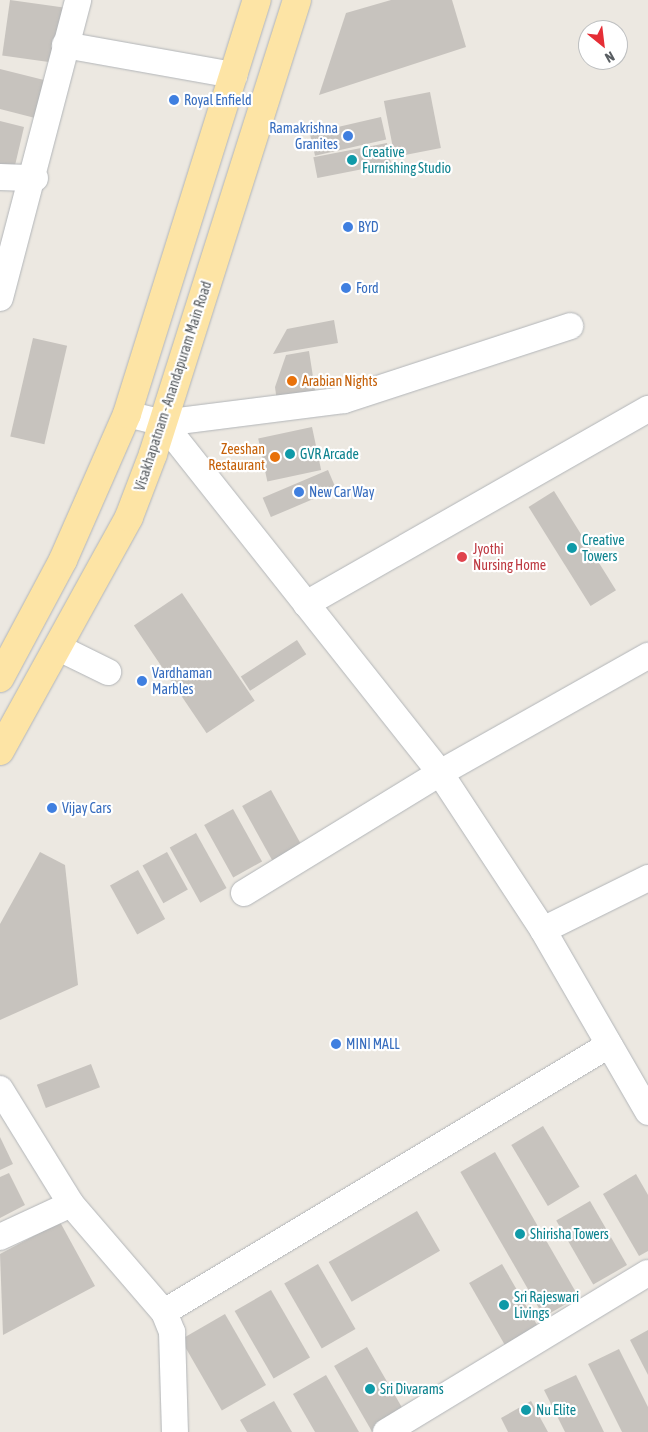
<!DOCTYPE html>
<style>
body{margin:0}
#map{position:relative;width:648px;height:1432px;overflow:hidden;background:#ece8e1;font-family:"Asap Condensed",sans-serif}
div>[style]{position:absolute}
.building>*{inset:0;background:#c7c3be;transform-origin:0 0}
.roads{filter:drop-shadow(0 0 1px #b2b5b8) drop-shadow(0 0 1px #b2b5b8)}
.minor>*{height:26px;margin:-13px;padding:0 13px;transform-origin:13px;border-radius:13px;background:#fff}
.major>*{height:28px;margin:-14px;padding:0 14px;transform-origin:14px;border-radius:14px;background:#fde4a5}
.dots>*{width:14px;height:14px;translate:-50% -50%;box-sizing:border-box;border:2px solid #fff;border-radius:50%}
span{translate:-50% -50%;white-space:nowrap;text-align:center;line-height:1.15;-webkit-text-stroke:4.5px #fff;paint-order:stroke}
.shop-label{font-size:14px;color:#366cbe}
.left{translate:0 -50%;text-align:left}
.right{translate:-100% -50%;text-align:right}
.culture-label{font-size:14px;color:#0d838f}
.food-label{font-size:14px;color:#c56008}
.street-label{font-size:14px;color:#595e62}
.health-label{font-size:14px;color:#be3a42}
.north{position:absolute;left:578px;top:20px;width:50px;height:50px;box-sizing:border-box;background:#fff;border:1px solid #bdbfc0;border-radius:50%;rotate:151deg;font-size:14px;font-weight:700;line-height:20px;text-align:center;color:#595e62}
.north::after{content:'';display:block;margin:auto;width:18px;height:22px;background:#e52e36;clip-path:polygon(50% 0,100% 100%,50% 72%,0 100%)}
</style>
<div id="map">
<div class="building">
<i style="left:10px;top:0;width:56px;height:56px;rotate:8deg"></i>
<i style="clip-path:polygon(391px 0,452px 0,466px 47px,319px 95px,346px 13px)"></i>
<i style="clip-path:polygon(0 69px,48px 81px,39px 119px,0 109px)"></i>
<i style="left:430px;top:92px;width:57px;height:47px;rotate:79deg"></i>
<i style="left:381px;top:117px;width:23px;height:73px;rotate:77deg"></i>
<i style="clip-path:polygon(0 121px,24px 127px,13px 174px,0 171px)"></i>
<i style="left:387px;top:143px;width:21px;height:75px;rotate:79deg"></i>
<i style="clip-path:polygon(334px 320px,338px 343px,273px 354px,287px 329px)"></i>
<i style="left:33px;top:338px;width:35px;height:101px;rotate:13deg"></i>
<i style="clip-path:polygon(309px 351px,316px 396px,277px 402px,275px 387px,286px 355px)"></i>
<i style="left:312px;top:427px;width:44px;height:55px;rotate:78deg"></i>
<i style="left:328px;top:470px;width:21px;height:71px;rotate:67deg"></i>
<i style="left:554px;top:491px;width:117px;height:30px;rotate:58deg"></i>
<i style="left:182px;top:593px;width:130px;height:58px;rotate:56deg"></i>
<i style="left:297px;top:640px;width:17px;height:67px;rotate:57deg"></i>
<i style="left:271px;top:790px;width:62px;height:33px;rotate:61deg"></i>
<i style="left:233px;top:809px;width:60px;height:33px;rotate:61deg"></i>
<i style="left:196px;top:833px;width:63px;height:30px;rotate:61deg"></i>
<i style="clip-path:polygon(40px 852px,65px 865px,78px 985px,0 1020px,0 924px)"></i>
<i style="left:167px;top:852px;width:43px;height:28px;rotate:61deg"></i>
<i style="left:138px;top:870px;width:56px;height:32px;rotate:61deg"></i>
<i style="left:91px;top:1064px;width:25px;height:58px;rotate:69deg"></i>
<i style="left:543px;top:1126px;width:71px;height:37px;rotate:59deg"></i>
<i style="clip-path:polygon(0 1137px,13px 1164px,0 1170px)"></i>
<i style="left:495px;top:1152px;width:167px;height:40px;rotate:60deg"></i>
<i style="clip-path:polygon(9px 1173px,25px 1205px,0 1218px,0 1177px)"></i>
<i style="clip-path:polygon(636px 1174px,648px 1195px,648px 1251px,639px 1256px,603px 1194px)"></i>
<i style="left:590px;top:1201px;width:74px;height:39px;rotate:60deg"></i>
<i style="left:417px;top:1211px;width:46px;height:102px;rotate:60deg"></i>
<i style="clip-path:polygon(60px 1222px,95px 1286px,3px 1335px,0 1254px)"></i>
<i style="left:318px;top:1264px;width:75px;height:39px;rotate:60deg"></i>
<i style="left:502px;top:1264px;width:73px;height:38px;rotate:60deg"></i>
<i style="left:271px;top:1290px;width:78px;height:42px;rotate:60deg"></i>
<i style="left:225px;top:1314px;width:82px;height:51px;rotate:60deg"></i>
<i style="clip-path:polygon(648px 1330px,648px 1375px,630px 1340px)"></i>
<i style="left:367px;top:1347px;width:76px;height:38px;rotate:60deg"></i>
<i style="clip-path:polygon(619px 1349px,648px 1407px,648px 1432px,622px 1432px,588px 1364px)"></i>
<i style="clip-path:polygon(326px 1375px,359px 1432px,315px 1432px,293px 1394px)"></i>
<i style="clip-path:polygon(576px 1375px,604px 1432px,565px 1432px,544px 1390px)"></i>
<i style="clip-path:polygon(274px 1401px,292px 1432px,247px 1432px,240px 1420px)"></i>
<i style="clip-path:polygon(531px 1401px,548px 1432px,508px 1432px,501px 1418px)"></i>
</div>
<div class="roads">
<div class="minor">
<i style="left:65px;top:45px;width:172px;rotate:10.1deg"></i>
<i style="left:0;top:177px;width:35px;rotate:2deg"></i>
<i style="left:0;top:298px;width:308px;rotate:-75.3deg"></i>
<i style="left:127px;top:414px;width:37px;rotate:14deg"></i>
<i style="left:163px;top:423px;width:182px;rotate:-7.2deg"></i>
<i style="left:344px;top:400px;width:238px;rotate:-18.1deg"></i>
<i style="left:163px;top:423px;width:446px;rotate:51.6deg"></i>
<i style="left:440px;top:773px;width:239px;rotate:-29.4deg"></i>
<i style="left:306px;top:604px;width:394px;rotate:-29.7deg"></i>
<i style="left:57px;top:647px;width:57px;rotate:26.1deg"></i>
<i style="left:244px;top:893px;width:230px;rotate:-31.5deg"></i>
<i style="left:440px;top:773px;width:188px;rotate:56.7deg"></i>
<i style="left:543px;top:930px;width:210px;rotate:60deg"></i>
<i style="left:543px;top:930px;width:117px;rotate:-26.3deg"></i>
<i style="left:0;top:1089px;width:135px;rotate:58.3deg"></i>
<i style="left:71px;top:1204px;width:143px;rotate:49.3deg"></i>
<i style="left:164px;top:1312px;width:22px;rotate:68deg"></i>
<i style="left:172px;top:1332px;width:100px;rotate:88.3deg"></i>
<i style="left:0;top:1237px;width:78px;rotate:-24.9deg"></i>
<i style="left:164px;top:1312px;width:519px;rotate:-30.96deg"></i>
<i style="left:386px;top:1432px;width:306px;rotate:-31.3deg"></i>
</div>
<div class="major">
<i style="left:0;top:678px;width:134px;rotate:-61.9deg"></i>
<i style="left:63px;top:560px;width:159px;rotate:-66.3deg"></i>
<i style="left:127px;top:414px;width:434px;rotate:-72.6deg"></i>
<i style="left:0;top:751px;width:267px;rotate:-61.1deg"></i>
<i style="left:129px;top:517px;width:67px;rotate:-69.1deg"></i>
<i style="left:153px;top:454px;width:476px;rotate:-72.4deg"></i>
</div>
</div>
<div class="dots">
<i style="left:174px;top:100px;background:#3f7fe0"></i>
<i style="left:348px;top:136px;background:#3f7fe0"></i>
<i style="left:352px;top:160px;background:#0f9aa8"></i>
<i style="left:348px;top:227px;background:#3f7fe0"></i>
<i style="left:346px;top:288px;background:#3f7fe0"></i>
<i style="left:292px;top:381px;background:#e8710a"></i>
<i style="left:290px;top:454px;background:#0f9aa8"></i>
<i style="left:275px;top:457px;background:#e8710a"></i>
<i style="left:299px;top:492px;background:#3f7fe0"></i>
<i style="left:572px;top:548px;background:#0f9aa8"></i>
<i style="left:462px;top:557px;background:#e0444e"></i>
<i style="left:142px;top:681px;background:#3f7fe0"></i>
<i style="left:52px;top:808px;background:#3f7fe0"></i>
<i style="left:336px;top:1044px;background:#3f7fe0"></i>
<i style="left:520px;top:1234px;background:#0f9aa8"></i>
<i style="left:504px;top:1305px;background:#0f9aa8"></i>
<i style="left:370px;top:1389px;background:#0f9aa8"></i>
<i style="left:526px;top:1410px;background:#0f9aa8"></i>
</div>
<div class="shop-label">
<span class="left" style="left:184px;top:100px">Royal Enfield</span>
<span class="right" style="left:338px;top:136px">Ramakrishna<br>Granites</span>
<span class="left" style="left:358px;top:227px">BYD</span>
<span class="left" style="left:356px;top:288px">Ford</span>
<span class="left" style="left:309px;top:492px">New Car Way</span>
<span class="left" style="left:152px;top:681px">Vardhaman<br>Marbles</span>
<span class="left" style="left:62px;top:808px">Vijay Cars</span>
<span class="left" style="left:346px;top:1044px">MINI MALL</span>
</div>
<div class="culture-label">
<span class="left" style="left:362px;top:160px">Creative<br>Furnishing Studio</span>
<span class="left" style="left:300px;top:454px">GVR Arcade</span>
<span class="left" style="left:582px;top:548px">Creative<br>Towers</span>
<span class="left" style="left:530px;top:1234px">Shirisha Towers</span>
<span class="left" style="left:514px;top:1305px">Sri Rajeswari<br>Livings</span>
<span class="left" style="left:380px;top:1389px">Sri Divarams</span>
<span class="left" style="left:536px;top:1410px">Nu Elite</span>
</div>
<div class="food-label">
<span class="left" style="left:302px;top:381px">Arabian Nights</span>
<span class="right" style="left:265px;top:457px">Zeeshan<br>Restaurant</span>
</div>
<div class="street-label">
<span style="left:173px;top:386px;rotate:-72deg">Visakhapatnam - Anandapuram Main Road</span>
</div>
<div class="health-label">
<span class="left" style="left:473px;top:557px">Jyothi<br>Nursing Home</span>
</div>
<div class="north">N</div>
</div>
